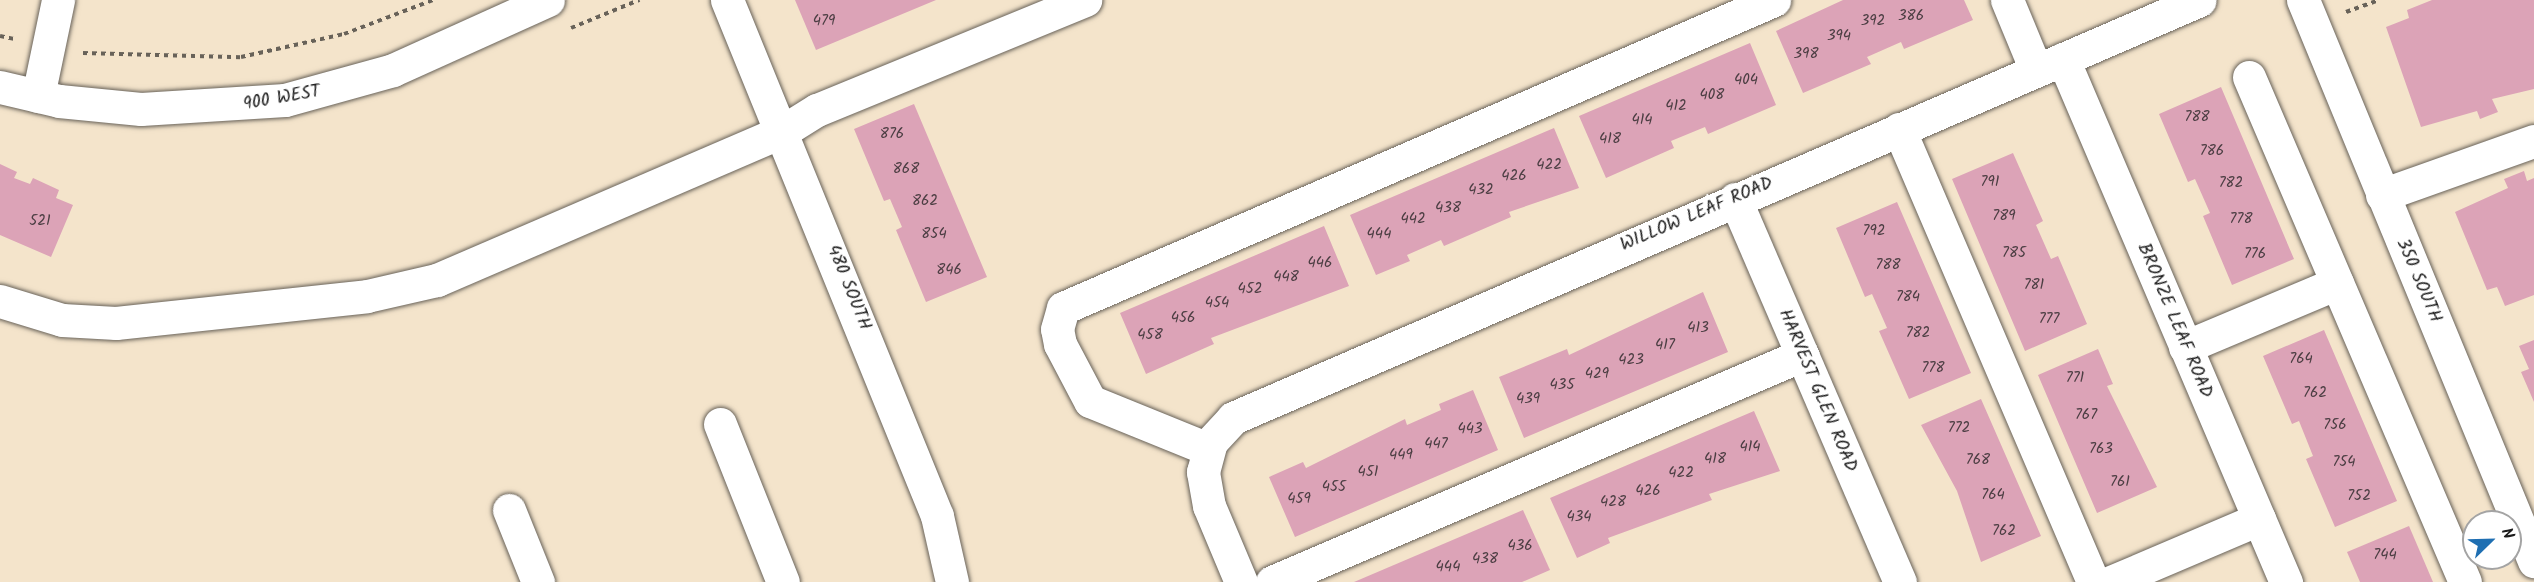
<!DOCTYPE html>
<style>
body{margin:0}
#map{position:relative;width:2534px;height:582px;overflow:hidden;background:#f4e4cb;font-family:Kalam,sans-serif}
div>[style]{position:absolute}
.building>*{inset:0;background:#dca3b7}
.path>*{height:4px;margin-top:-2px;transform-origin:0;background:repeating-linear-gradient(90deg,#686259 0 4.5px,transparent 0 9px)}
.roads{filter:drop-shadow(0 0 2px #686259) drop-shadow(0 0 2px #686259)}
.minor>*{height:33px;margin:-16.5px;padding:0 16.5px;transform-origin:16.5px;border-radius:16.5px;background:#fff}
span{translate:-50% -50%;white-space:nowrap;text-align:center;line-height:1.15;-webkit-text-stroke:6px #fff;paint-order:stroke}
.number-label{font-size:15px;color:#4c3e43}
.number-label span{-webkit-text-stroke-width:0}
.street-label{font-size:18px;color:#1c1c1c}
.north{position:absolute;left:2462px;top:510px;width:60px;height:60px;box-sizing:border-box;background:#fff;border:2px solid #a4a4a4;border-radius:50%;rotate:67deg;font-size:16px;font-weight:700;line-height:24px;text-align:center;color:#1c1c1c}
.north::after{content:'';display:block;margin:auto;width:21px;height:27px;background:#1f6fb2;clip-path:polygon(50% 0,100% 100%,50% 72%,0 100%)}
</style>
<div id="map">
<div class="building">
<i style="clip-path:polygon(795px 0,936px 0,816px 50px)"></i>
<i style="clip-path:polygon(1843px 0,1964px 0,1973px 20px,1904px 49px,1901px 42px,1867px 57px,1871px 64px,1803px 93px,1776px 31px)"></i>
<i style="clip-path:polygon(2432px 0,2534px 0,2534px 89px,2492px 99px,2498px 112px,2480px 119px,2477px 111px,2421px 127px,2386px 27px,2409px 18px,2407px 10px)"></i>
<i style="clip-path:polygon(1750px 43px,1776px 105px,1708px 134px,1705px 127px,1671px 141px,1674px 148px,1606px 178px,1579px 116px)"></i>
<i style="clip-path:polygon(2221px 87px,2294px 259px,2232px 285px,2203px 216px,2210px 213px,2195px 179px,2188px 182px,2159px 114px)"></i>
<i style="clip-path:polygon(914px 104px,987px 277px,926px 302px,896px 230px,902px 227px,890px 199px,884px 201px,854px 129px)"></i>
<i style="clip-path:polygon(1554px 128px,1579px 188px,1509px 212px,1511px 217px,1444px 246px,1441px 240px,1407px 255px,1410px 261px,1376px 275px,1350px 215px)"></i>
<i style="clip-path:polygon(2013px 153px,2043px 221px,2036px 225px,2051px 259px,2058px 256px,2087px 324px,2025px 351px,1952px 179px)"></i>
<i style="clip-path:polygon(0 164px,17px 172px,14px 178px,30px 184px,33px 178px,59px 190px,56px 198px,73px 205px,51px 257px,0 235px)"></i>
<i style="clip-path:polygon(2524px 171px,2527px 181px,2534px 178px,2534px 295px,2505px 306px,2497px 287px,2487px 290px,2455px 212px,2508px 188px,2504px 179px)"></i>
<i style="clip-path:polygon(1897px 202px,1971px 373px,1909px 399px,1879px 331px,1887px 328px,1872px 294px,1865px 297px,1836px 228px)"></i>
<i style="clip-path:polygon(1324px 226px,1349px 286px,1211px 338px,1214px 344px,1146px 374px,1120px 313px)"></i>
<i style="clip-path:polygon(1703px 292px,1728px 352px,1524px 438px,1499px 377px,1567px 349px,1569px 355px)"></i>
<i style="clip-path:polygon(2324px 330px,2397px 501px,2335px 527px,2306px 459px,2313px 456px,2299px 421px,2292px 424px,2263px 356px)"></i>
<i style="clip-path:polygon(2534px 340px,2534px 402px,2521px 372px,2529px 369px,2519px 346px)"></i>
<i style="clip-path:polygon(2098px 349px,2113px 384px,2107px 386px,2157px 487px,2097px 513px,2038px 375px)"></i>
<i style="clip-path:polygon(1473px 390px,1498px 450px,1295px 537px,1269px 477px,1303px 462px,1306px 468px,1405px 419px,1407px 425px,1441px 410px,1439px 404px)"></i>
<i style="clip-path:polygon(1981px 399px,2041px 536px,1981px 562px,1957px 491px,1921px 425px)"></i>
<i style="clip-path:polygon(1754px 411px,1780px 471px,1709px 494px,1712px 500px,1608px 538px,1610px 543px,1577px 558px,1550px 498px)"></i>
<i style="clip-path:polygon(1523px 510px,1550px 570px,1522px 582px,1354px 582px)"></i>
<i style="clip-path:polygon(2409px 526px,2433px 582px,2360px 582px,2347px 552px)"></i>
</div>
<div class="path">
<i style="left:2346px;top:12px;width:35px;rotate:-20deg"></i>
<i style="left:571px;top:28px;width:74px;rotate:-22.4deg"></i>
<i style="left:0;top:36px;width:14px;rotate:12deg"></i>
<i style="left:83px;top:53px;width:158px;rotate:1.5deg"></i>
<i style="left:241px;top:57px;width:106px;rotate:-12.6deg"></i>
<i style="left:344px;top:34px;width:95px;rotate:-20.9deg"></i>
</div>
<div class="roads">
<div class="minor">
<i style="left:727px;top:0;width:557px;rotate:67.85deg"></i>
<i style="left:937px;top:516px;width:68px;rotate:77.2deg"></i>
<i style="left:2007px;top:0;width:76px;rotate:67.5deg"></i>
<i style="left:2303px;top:0;width:607px;rotate:67.62deg"></i>
<i style="left:2063px;top:59px;width:569px;rotate:66.91deg"></i>
<i style="left:2249px;top:77px;width:549px;rotate:66.84deg"></i>
<i style="left:0;top:87px;width:61px;rotate:13.3deg"></i>
<i style="left:59px;top:101px;width:82px;rotate:5.6deg"></i>
<i style="left:141px;top:109px;width:144px;rotate:-3.6deg"></i>
<i style="left:285px;top:100px;width:112px;rotate:-15.5deg"></i>
<i style="left:393px;top:70px;width:170px;rotate:-24.3deg"></i>
<i style="left:38px;top:96px;width:98px;rotate:-78.2deg"></i>
<i style="left:1899px;top:129px;width:493px;rotate:66.8deg"></i>
<i style="left:2382px;top:195px;width:161px;rotate:-19.6deg"></i>
<i style="left:1735px;top:199px;width:417px;rotate:66.7deg"></i>
<i style="left:0;top:301px;width:65px;rotate:17deg"></i>
<i style="left:62px;top:320px;width:54px;rotate:3.2deg"></i>
<i style="left:116px;top:323px;width:252px;rotate:-6.1deg"></i>
<i style="left:367px;top:296px;width:72px;rotate:-12.9deg"></i>
<i style="left:437px;top:280px;width:377px;rotate:-23.3deg"></i>
<i style="left:783px;top:131px;width:40px;rotate:-32deg"></i>
<i style="left:817px;top:110px;width:290px;rotate:-22.3deg"></i>
<i style="left:2185px;top:347px;width:165px;rotate:-22.8deg"></i>
<i style="left:720px;top:424px;width:170px;rotate:68.3deg"></i>
<i style="left:1208px;top:449px;width:127px;rotate:-157.9deg"></i>
<i style="left:1090px;top:401px;width:64px;rotate:-117.8deg"></i>
<i style="left:1060px;top:344px;width:15px;rotate:-101deg"></i>
<i style="left:1057px;top:329px;width:22px;rotate:-74deg"></i>
<i style="left:1063px;top:308px;width:775px;rotate:-23.42deg"></i>
<i style="left:509px;top:510px;width:78px;rotate:68.1deg"></i>
<i style="left:1241px;top:582px;width:82px;rotate:-112.8deg"></i>
<i style="left:1209px;top:506px;width:35px;rotate:-100deg"></i>
<i style="left:1203px;top:472px;width:31px;rotate:-75deg"></i>
<i style="left:1211px;top:442px;width:33px;rotate:-47deg"></i>
<i style="left:1233px;top:418px;width:1053px;rotate:-23.38deg"></i>
<i style="left:1272px;top:582px;width:577px;rotate:-23.19deg"></i>
<i style="left:2111px;top:582px;width:161px;rotate:-23.1deg"></i>
</div>
</div>
<div class="number-label">
<span style="left:1911px;top:17px">386</span>
<span style="left:824px;top:22px">479</span>
<span style="left:1873px;top:22px">392</span>
<span style="left:1839px;top:37px">394</span>
<span style="left:1806px;top:55px">398</span>
<span style="left:1746px;top:81px">404</span>
<span style="left:1712px;top:96px">408</span>
<span style="left:1676px;top:107px">412</span>
<span style="left:2197px;top:118px">788</span>
<span style="left:1642px;top:121px">414</span>
<span style="left:892px;top:135px">876</span>
<span style="left:1610px;top:140px">418</span>
<span style="left:2212px;top:152px">786</span>
<span style="left:1549px;top:166px">422</span>
<span style="left:906px;top:170px">868</span>
<span style="left:1514px;top:177px">426</span>
<span style="left:1990px;top:183px">791</span>
<span style="left:2231px;top:184px">782</span>
<span style="left:1481px;top:191px">432</span>
<span style="left:925px;top:202px">862</span>
<span style="left:1448px;top:209px">438</span>
<span style="left:2004px;top:217px">789</span>
<span style="left:1413px;top:220px">442</span>
<span style="left:2241px;top:220px">778</span>
<span style="left:40px;top:222px">521</span>
<span style="left:1874px;top:232px">792</span>
<span style="left:934px;top:235px">854</span>
<span style="left:1379px;top:235px">444</span>
<span style="left:2014px;top:254px">785</span>
<span style="left:2255px;top:255px">776</span>
<span style="left:1320px;top:264px">446</span>
<span style="left:1888px;top:266px">788</span>
<span style="left:949px;top:271px">846</span>
<span style="left:1286px;top:278px">448</span>
<span style="left:2034px;top:286px">781</span>
<span style="left:1250px;top:290px">452</span>
<span style="left:1908px;top:298px">784</span>
<span style="left:1217px;top:304px">454</span>
<span style="left:1183px;top:319px">456</span>
<span style="left:2049px;top:320px">777</span>
<span style="left:1698px;top:329px">413</span>
<span style="left:1918px;top:334px">782</span>
<span style="left:1150px;top:336px">458</span>
<span style="left:1665px;top:346px">417</span>
<span style="left:2301px;top:360px">764</span>
<span style="left:1631px;top:361px">423</span>
<span style="left:1933px;top:369px">778</span>
<span style="left:1597px;top:375px">429</span>
<span style="left:2075px;top:379px">771</span>
<span style="left:1562px;top:386px">435</span>
<span style="left:2315px;top:394px">762</span>
<span style="left:1528px;top:400px">439</span>
<span style="left:2086px;top:416px">767</span>
<span style="left:2335px;top:426px">756</span>
<span style="left:1959px;top:429px">772</span>
<span style="left:1470px;top:430px">443</span>
<span style="left:1436px;top:445px">447</span>
<span style="left:1750px;top:448px">414</span>
<span style="left:2101px;top:450px">763</span>
<span style="left:1401px;top:456px">449</span>
<span style="left:1715px;top:460px">418</span>
<span style="left:1978px;top:461px">768</span>
<span style="left:2344px;top:463px">754</span>
<span style="left:1368px;top:473px">451</span>
<span style="left:1681px;top:474px">422</span>
<span style="left:2120px;top:483px">761</span>
<span style="left:1334px;top:488px">455</span>
<span style="left:1648px;top:492px">426</span>
<span style="left:1993px;top:496px">764</span>
<span style="left:2359px;top:497px">752</span>
<span style="left:1299px;top:500px">459</span>
<span style="left:1613px;top:503px">428</span>
<span style="left:1579px;top:518px">434</span>
<span style="left:2004px;top:532px">762</span>
<span style="left:1520px;top:547px">436</span>
<span style="left:2385px;top:556px">744</span>
<span style="left:1485px;top:560px">438</span>
<span style="left:1448px;top:568px">444</span>
</div>
<div class="street-label">
<span style="left:282px;top:99px;rotate:-10deg">900 WEST</span>
<span style="left:1697px;top:215px;rotate:-23deg">WILLOW LEAF ROAD</span>
<span style="left:2418px;top:281px;rotate:67deg">350 SOUTH</span>
<span style="left:848px;top:288px;rotate:68deg">480 SOUTH</span>
<span style="left:2174px;top:321px;rotate:67deg">BRONZE LEAF ROAD</span>
<span style="left:1817px;top:391px;rotate:67deg">HARVEST GLEN ROAD</span>
</div>
<div class="north">N</div>
</div>
